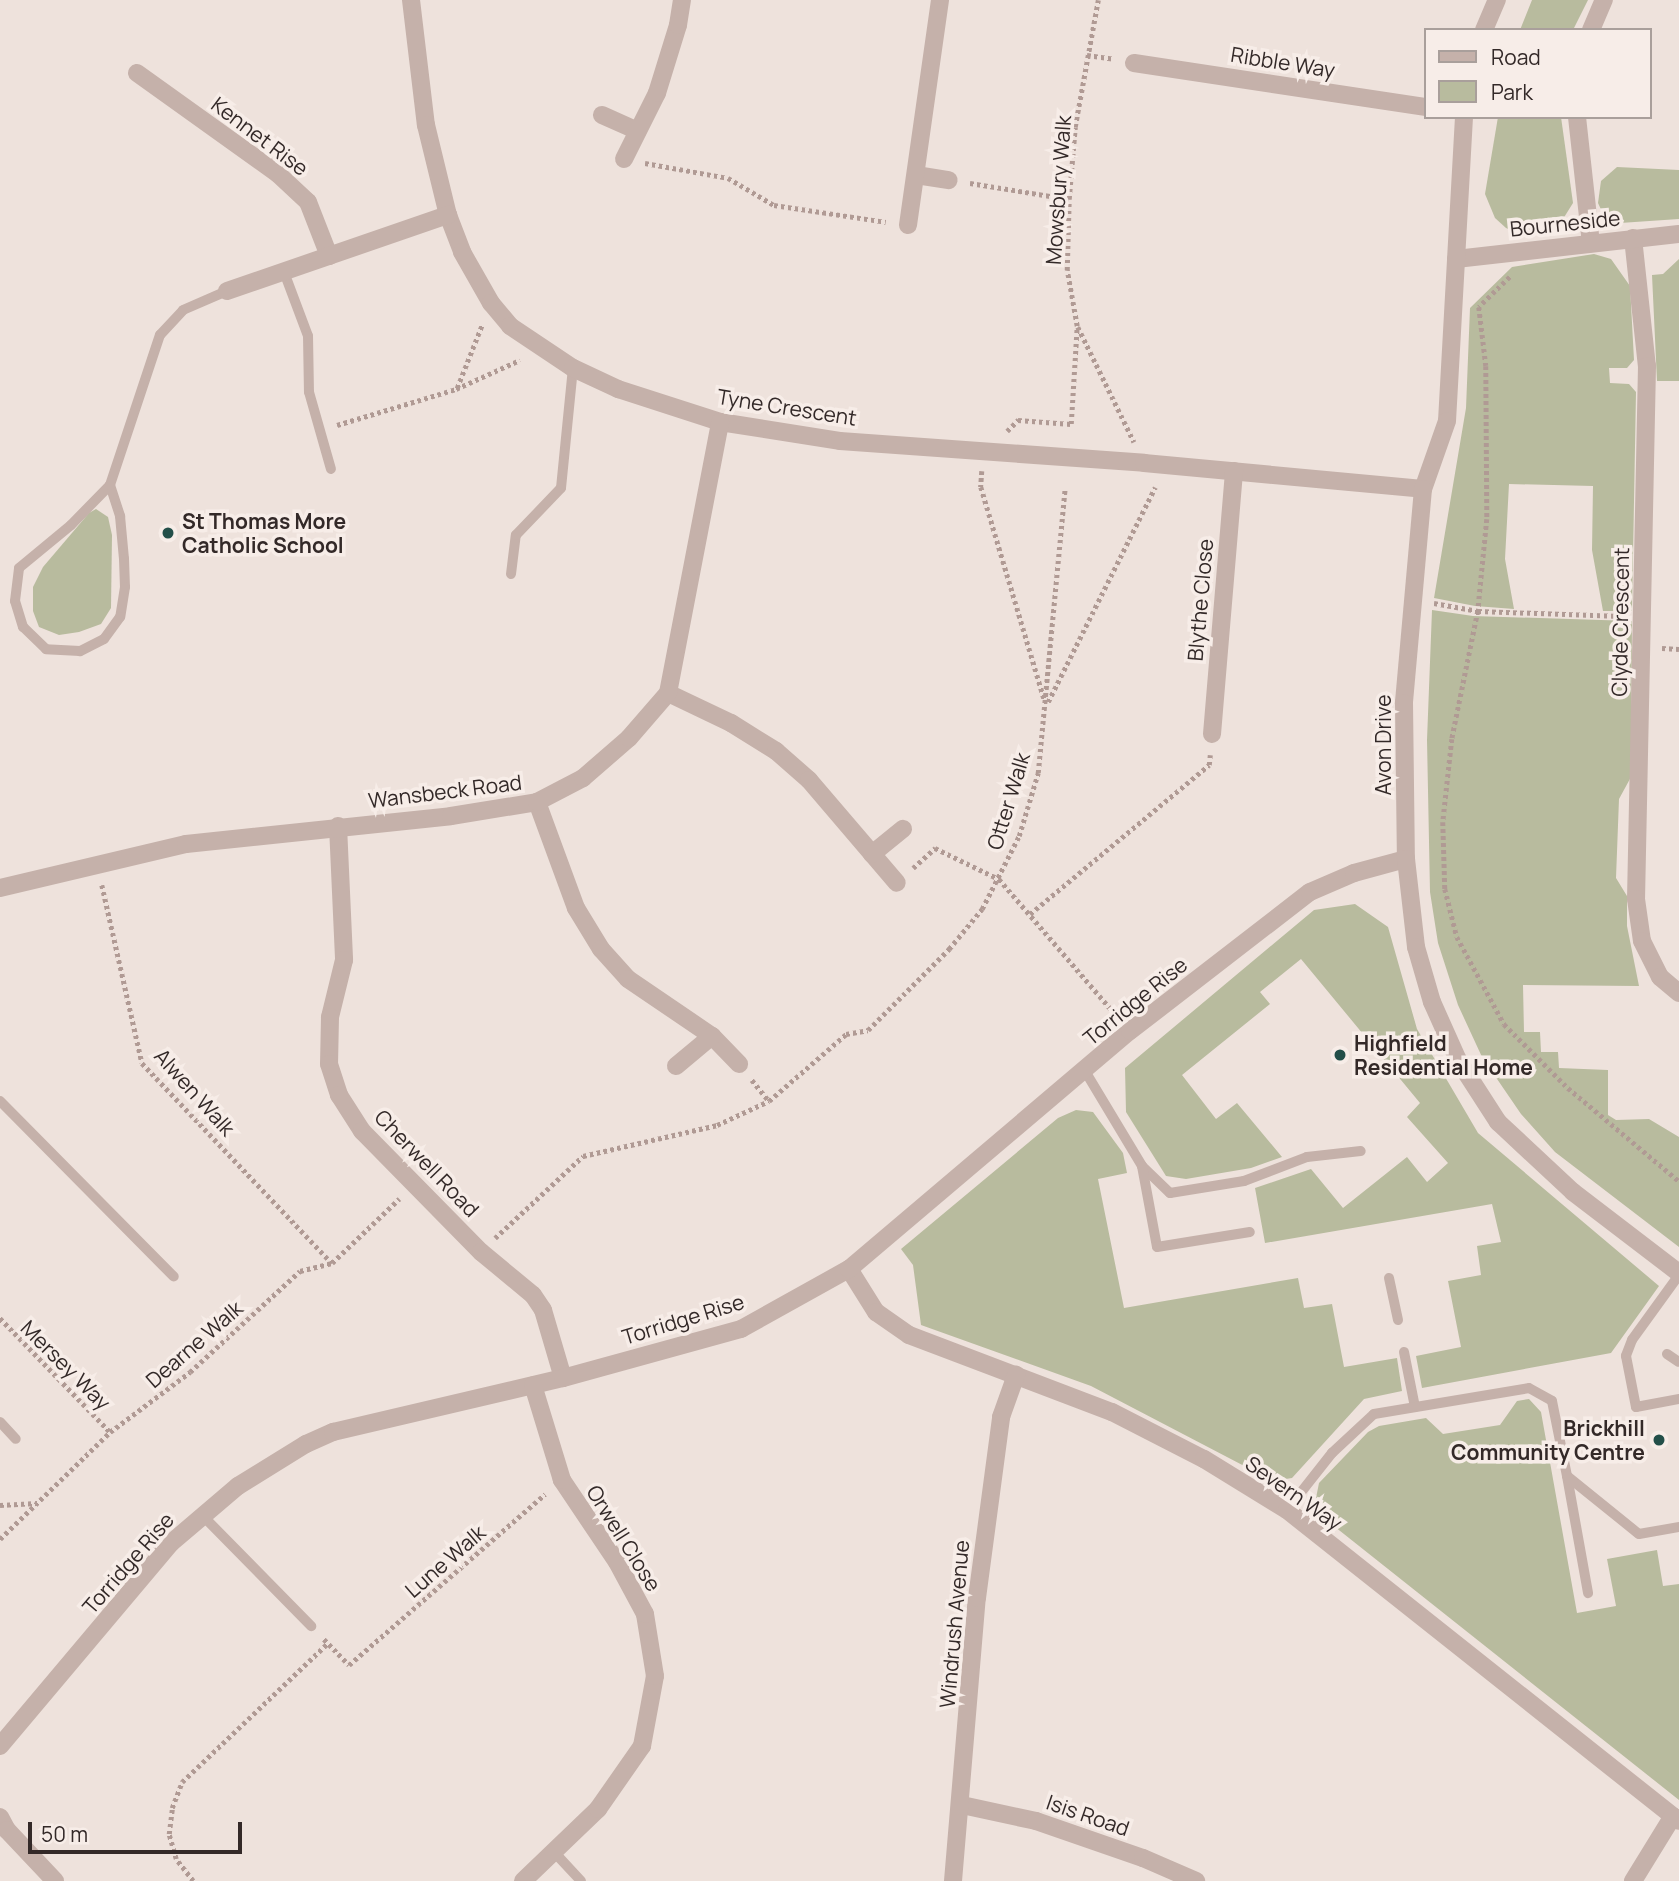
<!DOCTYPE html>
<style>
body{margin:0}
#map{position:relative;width:1679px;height:1881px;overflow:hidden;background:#eee2dc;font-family:Manrope,sans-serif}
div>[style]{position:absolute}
.green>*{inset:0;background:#b8bb9e}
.path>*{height:4.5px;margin-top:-2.25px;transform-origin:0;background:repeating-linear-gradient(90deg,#b09a94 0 3.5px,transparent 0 7px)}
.service>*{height:10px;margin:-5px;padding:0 5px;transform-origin:5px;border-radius:5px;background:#c5b1aa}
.minor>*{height:18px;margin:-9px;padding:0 9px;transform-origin:9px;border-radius:9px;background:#c5b1aa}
.tertiary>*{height:18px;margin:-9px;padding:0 9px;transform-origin:9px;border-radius:9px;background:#c5b1aa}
.dots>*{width:19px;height:19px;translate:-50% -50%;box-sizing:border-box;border:4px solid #f7ede8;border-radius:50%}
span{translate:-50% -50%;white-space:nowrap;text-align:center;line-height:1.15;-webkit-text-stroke:7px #f7ede8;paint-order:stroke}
.street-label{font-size:21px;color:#332928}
.poi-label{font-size:21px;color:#332928;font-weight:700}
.left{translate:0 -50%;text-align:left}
.right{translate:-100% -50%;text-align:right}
.legend{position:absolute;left:1424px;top:28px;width:228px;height:91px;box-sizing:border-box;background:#f7ede8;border:2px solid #a99f9b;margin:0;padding:9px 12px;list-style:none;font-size:21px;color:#332928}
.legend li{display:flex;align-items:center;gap:14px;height:35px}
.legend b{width:35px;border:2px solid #a99f9b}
.scale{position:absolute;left:28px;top:1822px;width:214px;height:32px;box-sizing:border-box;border:4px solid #332928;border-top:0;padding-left:9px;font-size:21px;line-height:24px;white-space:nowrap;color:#332928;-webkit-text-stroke:5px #f7ede8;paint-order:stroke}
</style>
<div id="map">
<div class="green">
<i style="clip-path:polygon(1532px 0,1588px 0,1573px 30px,1520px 30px)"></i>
<i style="clip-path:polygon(1498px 117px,1561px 117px,1573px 203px,1558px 227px,1548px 233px,1520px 234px,1506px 228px,1495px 218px,1485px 194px)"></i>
<i style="clip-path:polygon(1617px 167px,1679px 170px,1679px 219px,1620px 223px,1604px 216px,1598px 203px,1601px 181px)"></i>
<i style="clip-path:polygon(1594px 254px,1611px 259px,1630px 286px,1634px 360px,1627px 368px,1609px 368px,1610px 383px,1629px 384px,1636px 392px,1632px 611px,1603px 611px,1592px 550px,1593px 486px,1509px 484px,1505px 559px,1514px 609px,1475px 606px,1434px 598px,1466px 408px,1470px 308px,1512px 267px)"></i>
<i style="clip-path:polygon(1679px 259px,1679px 381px,1657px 381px,1652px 275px,1663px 274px)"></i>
<i style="clip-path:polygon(96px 509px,108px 517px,112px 535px,111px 608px,101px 624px,79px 632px,59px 635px,39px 627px,33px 611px,33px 587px,43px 567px,89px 513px)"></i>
<i style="clip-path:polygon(1432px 610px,1473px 616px,1632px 621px,1631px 777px,1619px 799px,1616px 878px,1627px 896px,1627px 926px,1639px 986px,1523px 985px,1524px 1032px,1540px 1032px,1541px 1052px,1558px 1052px,1559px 1068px,1608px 1070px,1608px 1115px,1616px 1120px,1649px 1119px,1679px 1137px,1679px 1247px,1555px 1152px,1521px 1114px,1482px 1057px,1458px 1005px,1438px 943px,1430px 892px,1427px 740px)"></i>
<i style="clip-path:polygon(1355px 904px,1388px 927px,1417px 1029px,1478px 1133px,1659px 1286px,1611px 1353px,1422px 1388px,1416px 1356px,1461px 1347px,1448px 1281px,1481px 1275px,1477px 1246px,1501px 1242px,1492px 1204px,1265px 1243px,1255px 1188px,1311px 1169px,1343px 1208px,1407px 1157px,1427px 1182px,1448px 1163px,1407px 1117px,1420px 1103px,1301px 959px,1260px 992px,1270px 1004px,1182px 1075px,1216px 1119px,1237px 1103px,1282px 1157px,1251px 1168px,1186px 1179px,1166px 1176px,1126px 1112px,1125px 1068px,1314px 910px)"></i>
<i style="clip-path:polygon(1076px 1110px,1093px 1112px,1123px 1153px,1127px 1173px,1098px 1179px,1124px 1308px,1298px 1278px,1304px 1308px,1332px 1304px,1344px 1367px,1397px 1358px,1402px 1391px,1364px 1399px,1292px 1478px,1273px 1481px,1091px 1386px,921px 1325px,913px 1265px,901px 1249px,1058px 1118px)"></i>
<i style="clip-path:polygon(1529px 1399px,1541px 1412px,1577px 1613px,1616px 1606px,1607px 1559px,1657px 1550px,1663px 1586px,1679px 1584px,1679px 1800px,1320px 1515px,1315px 1503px,1319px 1483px,1368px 1432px,1379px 1426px,1426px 1418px,1443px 1434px,1500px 1425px,1517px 1401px)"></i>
</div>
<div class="path">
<i style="left:1087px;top:55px;width:27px;rotate:8deg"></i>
<i style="left:645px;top:163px;width:84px;rotate:10.2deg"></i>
<i style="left:728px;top:178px;width:53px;rotate:30.4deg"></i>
<i style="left:774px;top:205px;width:113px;rotate:8.6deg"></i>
<i style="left:970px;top:183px;width:100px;rotate:9.2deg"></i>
<i style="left:1510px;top:277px;width:43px;rotate:135.9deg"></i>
<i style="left:1479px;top:307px;width:59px;rotate:83.2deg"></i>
<i style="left:1486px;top:366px;width:153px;rotate:89.6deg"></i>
<i style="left:1487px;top:519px;width:92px;rotate:95.6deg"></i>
<i style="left:1478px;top:611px;width:131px;rotate:101.5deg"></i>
<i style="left:1452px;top:739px;width:83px;rotate:96.2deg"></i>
<i style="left:1443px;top:822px;width:67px;rotate:88.3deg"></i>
<i style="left:1445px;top:889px;width:49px;rotate:76deg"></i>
<i style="left:1457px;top:937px;width:99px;rotate:61.6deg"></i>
<i style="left:1504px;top:1024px;width:91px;rotate:45deg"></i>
<i style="left:1568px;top:1088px;width:145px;rotate:40deg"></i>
<i style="left:1078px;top:327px;width:128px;rotate:64deg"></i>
<i style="left:457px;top:388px;width:68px;rotate:-68.4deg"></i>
<i style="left:337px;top:425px;width:124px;rotate:-16.8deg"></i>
<i style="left:456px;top:389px;width:70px;rotate:-24.4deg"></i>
<i style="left:1007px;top:431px;width:16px;rotate:-45deg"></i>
<i style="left:1018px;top:420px;width:53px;rotate:4.3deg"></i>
<i style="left:1071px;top:424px;width:98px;rotate:-86.5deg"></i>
<i style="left:1077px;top:326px;width:57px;rotate:-100.1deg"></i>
<i style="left:1067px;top:270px;width:71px;rotate:-88.4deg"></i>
<i style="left:1069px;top:199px;width:72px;rotate:-85.2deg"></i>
<i style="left:1075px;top:127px;width:129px;rotate:-79.7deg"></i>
<i style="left:982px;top:471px;width:16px;rotate:94deg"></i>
<i style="left:981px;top:487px;width:224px;rotate:73.4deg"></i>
<i style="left:1434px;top:603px;width:45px;rotate:10.3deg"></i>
<i style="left:1478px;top:611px;width:143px;rotate:2deg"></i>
<i style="left:1662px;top:648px;width:17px;rotate:3deg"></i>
<i style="left:1048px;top:702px;width:240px;rotate:-63.5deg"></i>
<i style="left:913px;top:868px;width:30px;rotate:-42deg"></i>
<i style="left:935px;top:848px;width:71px;rotate:25.8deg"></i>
<i style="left:999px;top:879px;width:181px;rotate:49.3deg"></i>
<i style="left:102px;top:885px;width:182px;rotate:77.3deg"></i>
<i style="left:142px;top:1063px;width:276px;rotate:46.5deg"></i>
<i style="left:1030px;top:914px;width:233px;rotate:-39.8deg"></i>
<i style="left:1209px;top:765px;width:10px;rotate:-84deg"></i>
<i style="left:752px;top:1080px;width:27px;rotate:51deg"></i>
<i style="left:495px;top:1238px;width:120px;rotate:-43deg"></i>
<i style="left:583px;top:1156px;width:138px;rotate:-13deg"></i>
<i style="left:717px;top:1125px;width:57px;rotate:-24.8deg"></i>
<i style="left:769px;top:1101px;width:102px;rotate:-41deg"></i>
<i style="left:846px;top:1034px;width:22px;rotate:-10deg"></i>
<i style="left:868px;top:1030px;width:115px;rotate:-45deg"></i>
<i style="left:949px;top:949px;width:52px;rotate:-50.5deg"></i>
<i style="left:982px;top:909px;width:82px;rotate:-63.1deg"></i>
<i style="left:1019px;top:836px;width:66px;rotate:-73.2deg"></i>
<i style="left:1038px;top:773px;width:285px;rotate:-84.6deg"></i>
<i style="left:0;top:1318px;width:158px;rotate:46deg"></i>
<i style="left:0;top:1505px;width:37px;rotate:-3deg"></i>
<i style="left:0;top:1539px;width:153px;rotate:-44.2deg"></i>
<i style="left:110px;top:1432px;width:100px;rotate:-36.9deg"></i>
<i style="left:190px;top:1372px;width:149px;rotate:-42.6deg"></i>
<i style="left:300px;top:1271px;width:33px;rotate:-14deg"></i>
<i style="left:332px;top:1263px;width:93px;rotate:-43.7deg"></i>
<i style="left:324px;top:1639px;width:36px;rotate:46deg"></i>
<i style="left:349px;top:1665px;width:260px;rotate:-41.1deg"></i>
<i style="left:193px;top:1881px;width:28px;rotate:-128deg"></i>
<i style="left:176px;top:1859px;width:26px;rotate:-106deg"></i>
<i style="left:169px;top:1834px;width:26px;rotate:-83deg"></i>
<i style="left:172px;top:1808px;width:28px;rotate:-69deg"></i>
<i style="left:182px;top:1782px;width:202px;rotate:-43.6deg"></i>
</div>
<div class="service">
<i style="left:284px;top:272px;width:68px;rotate:69.4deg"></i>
<i style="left:308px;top:336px;width:56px;rotate:89deg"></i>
<i style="left:309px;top:392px;width:80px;rotate:74.1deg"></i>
<i style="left:110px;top:485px;width:33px;rotate:72deg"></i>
<i style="left:120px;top:516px;width:43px;rotate:84.7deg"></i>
<i style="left:124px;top:559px;width:28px;rotate:88deg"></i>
<i style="left:125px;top:587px;width:30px;rotate:99deg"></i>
<i style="left:120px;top:617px;width:27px;rotate:126deg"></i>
<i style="left:104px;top:639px;width:27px;rotate:153deg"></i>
<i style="left:80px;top:651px;width:34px;rotate:-177deg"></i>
<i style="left:46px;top:649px;width:32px;rotate:-136deg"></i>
<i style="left:23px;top:627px;width:27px;rotate:-107deg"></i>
<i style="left:15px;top:601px;width:33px;rotate:-83deg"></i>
<i style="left:19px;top:568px;width:67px;rotate:-39.6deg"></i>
<i style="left:71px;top:525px;width:56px;rotate:-45.7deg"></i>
<i style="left:110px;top:485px;width:158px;rotate:-71.6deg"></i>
<i style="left:160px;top:335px;width:34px;rotate:-47deg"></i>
<i style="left:183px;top:310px;width:48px;rotate:-23.4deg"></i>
<i style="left:511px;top:574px;width:39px;rotate:-83deg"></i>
<i style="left:516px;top:535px;width:65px;rotate:-46.2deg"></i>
<i style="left:561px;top:488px;width:121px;rotate:-84.3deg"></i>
<i style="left:1085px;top:1071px;width:111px;rotate:59deg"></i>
<i style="left:1142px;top:1166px;width:39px;rotate:44deg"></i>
<i style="left:1170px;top:1193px;width:75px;rotate:-9.2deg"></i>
<i style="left:1244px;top:1181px;width:67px;rotate:-20.9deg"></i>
<i style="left:1307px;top:1157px;width:54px;rotate:-6.3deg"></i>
<i style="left:0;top:1101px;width:247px;rotate:45.3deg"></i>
<i style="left:1142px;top:1166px;width:82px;rotate:79.5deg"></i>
<i style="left:1157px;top:1247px;width:94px;rotate:-9.2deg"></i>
<i style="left:1679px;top:1275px;width:80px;rotate:125.9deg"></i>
<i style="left:1632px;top:1340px;width:17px;rotate:111deg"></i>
<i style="left:1626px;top:1356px;width:52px;rotate:78.9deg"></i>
<i style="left:1636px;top:1407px;width:44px;rotate:-10.5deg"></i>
<i style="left:1389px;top:1278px;width:43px;rotate:77.9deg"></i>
<i style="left:1404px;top:1352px;width:56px;rotate:78.7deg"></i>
<i style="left:1667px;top:1354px;width:14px;rotate:34deg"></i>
<i style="left:0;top:1422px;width:23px;rotate:47deg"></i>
<i style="left:1567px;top:1476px;width:119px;rotate:79.8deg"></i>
<i style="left:1287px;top:1510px;width:73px;rotate:-51.7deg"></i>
<i style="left:1332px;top:1453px;width:57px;rotate:-42.9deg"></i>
<i style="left:1374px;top:1414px;width:157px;rotate:-9.5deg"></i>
<i style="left:1529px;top:1388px;width:26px;rotate:29deg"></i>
<i style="left:1552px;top:1401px;width:76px;rotate:78.7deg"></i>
<i style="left:1567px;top:1476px;width:92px;rotate:38.9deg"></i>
<i style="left:1639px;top:1534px;width:41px;rotate:-9.9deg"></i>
<i style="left:202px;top:1515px;width:156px;rotate:45.5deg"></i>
<i style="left:555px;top:1853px;width:38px;rotate:47deg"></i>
</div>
<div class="minor">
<i style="left:411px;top:0;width:126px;rotate:83.2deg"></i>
<i style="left:426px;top:125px;width:93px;rotate:76.3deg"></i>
<i style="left:448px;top:215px;width:40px;rotate:69deg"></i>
<i style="left:462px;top:252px;width:59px;rotate:60.4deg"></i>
<i style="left:491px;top:303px;width:30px;rotate:50deg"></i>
<i style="left:510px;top:326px;width:76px;rotate:33.7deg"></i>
<i style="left:573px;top:368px;width:50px;rotate:25deg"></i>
<i style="left:618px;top:389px;width:107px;rotate:17.9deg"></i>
<i style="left:720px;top:422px;width:121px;rotate:9deg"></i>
<i style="left:840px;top:441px;width:305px;rotate:4.1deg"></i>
<i style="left:1144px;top:463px;width:280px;rotate:5.3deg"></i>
<i style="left:1591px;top:30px;width:33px;rotate:-67deg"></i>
<i style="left:1134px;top:63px;width:294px;rotate:8.6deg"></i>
<i style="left:137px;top:73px;width:173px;rotate:35.6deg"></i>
<i style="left:278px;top:174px;width:41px;rotate:43deg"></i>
<i style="left:308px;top:202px;width:58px;rotate:68.7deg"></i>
<i style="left:602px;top:115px;width:39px;rotate:24deg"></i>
<i style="left:1577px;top:117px;width:127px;rotate:83.7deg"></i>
<i style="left:624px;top:159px;width:74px;rotate:-63.4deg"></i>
<i style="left:657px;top:93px;width:71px;rotate:-72.8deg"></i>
<i style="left:678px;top:25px;width:25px;rotate:-81deg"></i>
<i style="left:916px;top:175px;width:33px;rotate:9deg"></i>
<i style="left:908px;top:225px;width:227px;rotate:-81.9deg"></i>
<i style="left:1633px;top:238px;width:129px;rotate:83.8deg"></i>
<i style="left:1647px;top:366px;width:533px;rotate:91.18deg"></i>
<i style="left:1636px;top:899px;width:42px;rotate:81.9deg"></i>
<i style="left:1642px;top:941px;width:40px;rotate:63.4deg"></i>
<i style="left:1660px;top:977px;width:25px;rotate:40deg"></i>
<i style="left:1456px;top:259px;width:224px;rotate:-6.4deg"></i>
<i style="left:227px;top:291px;width:234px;rotate:-19deg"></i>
<i style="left:668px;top:693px;width:70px;rotate:25.5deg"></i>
<i style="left:731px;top:723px;width:53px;rotate:31.9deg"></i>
<i style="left:776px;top:751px;width:44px;rotate:41.3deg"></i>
<i style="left:809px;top:780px;width:135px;rotate:49.5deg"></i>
<i style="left:1212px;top:734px;width:264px;rotate:-85.2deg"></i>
<i style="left:537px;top:802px;width:113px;rotate:69.8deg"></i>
<i style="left:576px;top:908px;width:48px;rotate:58.6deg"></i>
<i style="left:601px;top:949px;width:40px;rotate:48deg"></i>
<i style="left:628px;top:979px;width:102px;rotate:34.2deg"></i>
<i style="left:712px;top:1036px;width:39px;rotate:46deg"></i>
<i style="left:338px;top:826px;width:134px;rotate:87.4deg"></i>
<i style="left:344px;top:960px;width:59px;rotate:103.8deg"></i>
<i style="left:330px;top:1017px;width:47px;rotate:91.2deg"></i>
<i style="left:329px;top:1064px;width:33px;rotate:72deg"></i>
<i style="left:339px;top:1095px;width:43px;rotate:57.4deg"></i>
<i style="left:362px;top:1131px;width:170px;rotate:45.5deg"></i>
<i style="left:481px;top:1252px;width:67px;rotate:39.6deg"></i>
<i style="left:533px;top:1295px;width:18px;rotate:56deg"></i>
<i style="left:543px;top:1310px;width:71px;rotate:73.6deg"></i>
<i style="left:872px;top:854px;width:40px;rotate:-39deg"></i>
<i style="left:0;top:888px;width:191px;rotate:-13.3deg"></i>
<i style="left:186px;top:844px;width:266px;rotate:-6deg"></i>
<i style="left:451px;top:816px;width:87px;rotate:-9.2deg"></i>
<i style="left:537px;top:802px;width:52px;rotate:-27.6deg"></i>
<i style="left:583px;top:778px;width:61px;rotate:-41deg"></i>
<i style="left:629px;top:738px;width:60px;rotate:-49.1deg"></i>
<i style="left:668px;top:693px;width:276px;rotate:-79.1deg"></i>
<i style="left:676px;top:1066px;width:47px;rotate:-39.8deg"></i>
<i style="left:849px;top:1269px;width:51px;rotate:57.9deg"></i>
<i style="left:876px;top:1312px;width:40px;rotate:34.9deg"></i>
<i style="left:909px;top:1335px;width:217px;rotate:20.8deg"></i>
<i style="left:1112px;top:1412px;width:103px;rotate:27.1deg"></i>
<i style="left:1204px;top:1459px;width:97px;rotate:31.6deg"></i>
<i style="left:1287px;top:1510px;width:500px;rotate:38.43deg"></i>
<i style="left:0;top:1746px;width:265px;rotate:-49.9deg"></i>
<i style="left:171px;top:1543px;width:88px;rotate:-40.4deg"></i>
<i style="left:238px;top:1486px;width:80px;rotate:-31.7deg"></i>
<i style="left:306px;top:1444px;width:30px;rotate:-24deg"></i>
<i style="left:333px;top:1432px;width:236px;rotate:-13.2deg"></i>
<i style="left:563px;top:1378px;width:185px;rotate:-15.4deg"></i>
<i style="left:741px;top:1329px;width:124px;rotate:-29.1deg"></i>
<i style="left:849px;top:1269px;width:368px;rotate:-40.3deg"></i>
<i style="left:1130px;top:1031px;width:227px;rotate:-37.7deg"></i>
<i style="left:1310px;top:892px;width:48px;rotate:-23.4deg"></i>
<i style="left:1354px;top:873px;width:54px;rotate:-15.1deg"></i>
<i style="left:962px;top:1805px;width:76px;rotate:12.2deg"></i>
<i style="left:1036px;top:1821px;width:113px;rotate:19.1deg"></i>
<i style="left:1143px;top:1858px;width:58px;rotate:23.5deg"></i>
<i style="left:0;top:1817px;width:15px;rotate:62deg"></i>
<i style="left:7px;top:1830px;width:70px;rotate:46.7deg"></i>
<i style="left:523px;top:1881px;width:104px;rotate:-43.8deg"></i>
<i style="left:598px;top:1809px;width:77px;rotate:-55.1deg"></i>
<i style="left:642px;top:1746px;width:71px;rotate:-79.5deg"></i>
<i style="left:655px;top:1676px;width:63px;rotate:-99.2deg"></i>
<i style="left:645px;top:1614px;width:59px;rotate:-118.3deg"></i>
<i style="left:617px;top:1562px;width:99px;rotate:-123.9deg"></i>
<i style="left:562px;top:1480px;width:99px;rotate:-107deg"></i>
<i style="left:953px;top:1881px;width:284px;rotate:-85.2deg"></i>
<i style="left:977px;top:1598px;width:183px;rotate:-82.4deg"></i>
<i style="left:1001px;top:1417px;width:45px;rotate:-70.3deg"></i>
<i style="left:1633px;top:1881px;width:76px;rotate:-58.4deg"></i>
</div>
<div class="tertiary">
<i style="left:1484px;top:30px;width:33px;rotate:-67deg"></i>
<i style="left:1464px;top:117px;width:304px;rotate:93.2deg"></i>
<i style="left:1447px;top:421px;width:72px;rotate:109.4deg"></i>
<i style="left:1423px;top:489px;width:215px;rotate:95.1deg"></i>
<i style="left:1404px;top:703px;width:156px;rotate:89.3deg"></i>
<i style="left:1406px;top:859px;width:89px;rotate:83.5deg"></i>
<i style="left:1416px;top:947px;width:57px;rotate:73.8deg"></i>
<i style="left:1432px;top:1002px;width:64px;rotate:65.9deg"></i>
<i style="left:1458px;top:1060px;width:74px;rotate:57.2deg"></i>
<i style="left:1498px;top:1122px;width:103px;rotate:43deg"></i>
<i style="left:1573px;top:1192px;width:133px;rotate:37.4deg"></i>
</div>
<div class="dots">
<i style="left:168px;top:533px;background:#234f49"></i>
<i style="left:1340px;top:1055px;background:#234f49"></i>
<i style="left:1659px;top:1440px;background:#234f49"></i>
</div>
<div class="street-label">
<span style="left:1283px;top:62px;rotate:9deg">Ribble Way</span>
<span style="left:260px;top:136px;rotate:37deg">Kennet Rise</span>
<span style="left:1058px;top:190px;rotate:-86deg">Mowsbury Walk</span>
<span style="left:1565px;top:223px;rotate:-6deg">Bourneside</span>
<span style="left:787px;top:407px;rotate:9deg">Tyne Crescent</span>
<span style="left:1200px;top:600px;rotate:-85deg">Blythe Close</span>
<span style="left:1620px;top:622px;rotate:-89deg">Clyde Crescent</span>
<span style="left:1383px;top:745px;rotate:-90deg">Avon Drive</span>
<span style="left:445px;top:791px;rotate:-7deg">Wansbeck Road</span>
<span style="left:1008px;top:801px;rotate:-73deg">Otter Walk</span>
<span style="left:1135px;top:1001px;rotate:-39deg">Torridge Rise</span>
<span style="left:195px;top:1092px;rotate:48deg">Alwen Walk</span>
<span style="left:427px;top:1163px;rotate:46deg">Cherwell Road</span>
<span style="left:683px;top:1319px;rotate:-17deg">Torridge Rise</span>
<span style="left:194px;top:1344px;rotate:-41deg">Dearne Walk</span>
<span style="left:66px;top:1365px;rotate:45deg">Mersey Way</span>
<span style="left:1294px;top:1493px;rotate:35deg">Severn Way</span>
<span style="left:624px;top:1538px;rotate:58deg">Orwell Close</span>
<span style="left:445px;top:1561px;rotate:-41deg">Lune Walk</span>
<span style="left:128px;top:1563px;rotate:-49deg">Torridge Rise</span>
<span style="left:954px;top:1624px;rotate:-85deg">Windrush Avenue</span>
<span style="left:1088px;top:1815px;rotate:19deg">Isis Road</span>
</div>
<div class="poi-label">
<span class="left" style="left:182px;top:533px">St Thomas More<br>Catholic School</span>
<span class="left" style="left:1354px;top:1055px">Highfield<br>Residential Home</span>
<span class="right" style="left:1645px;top:1440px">Brickhill<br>Community Centre</span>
</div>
<ul class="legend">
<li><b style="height:9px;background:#c5b1aa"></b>Road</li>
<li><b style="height:19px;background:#b8bb9e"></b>Park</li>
</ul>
<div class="scale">50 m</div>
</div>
